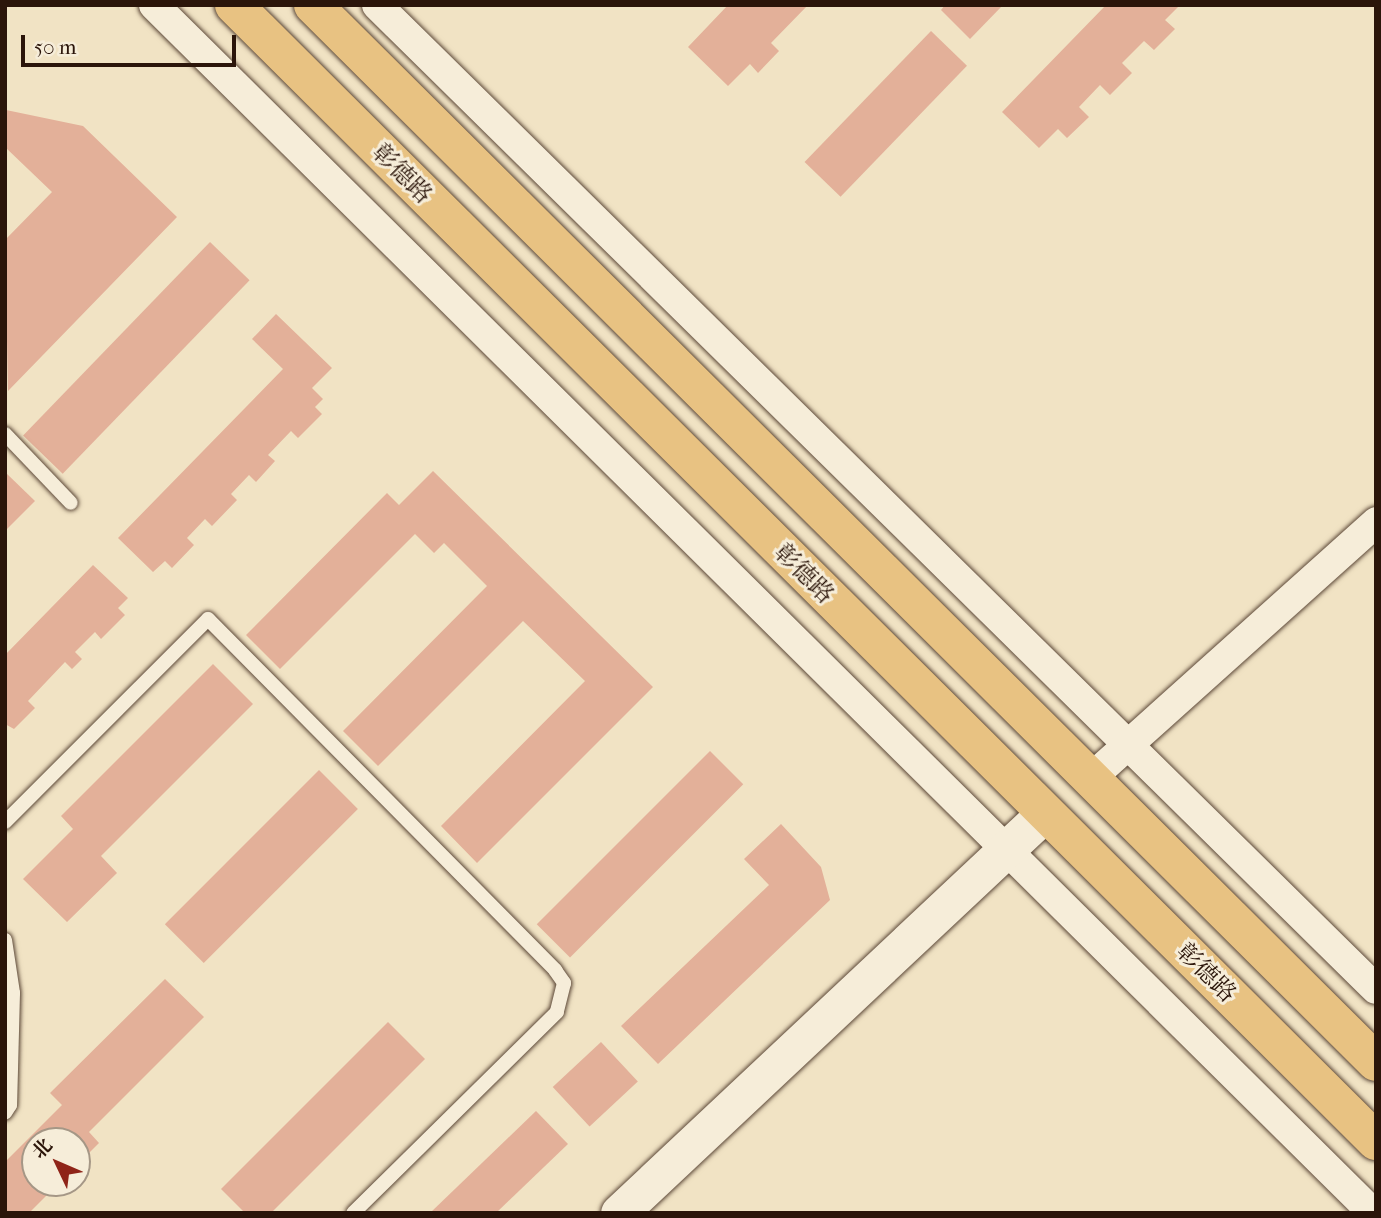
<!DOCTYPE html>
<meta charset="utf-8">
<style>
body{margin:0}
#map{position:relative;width:1381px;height:1218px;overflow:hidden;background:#f1e3c4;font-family:"IM FELL French Canon","Noto Serif SC",serif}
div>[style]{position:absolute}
.building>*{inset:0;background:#e3b099;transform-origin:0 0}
.roads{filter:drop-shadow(0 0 2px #5c4838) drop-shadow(0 0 2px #5c4838)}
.service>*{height:14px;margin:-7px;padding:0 7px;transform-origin:7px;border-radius:7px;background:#f6edd9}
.minor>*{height:30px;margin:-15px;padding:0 15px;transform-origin:15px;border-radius:15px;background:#f6edd9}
.tertiary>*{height:37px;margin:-18.5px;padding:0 18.5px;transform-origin:18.5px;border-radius:18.5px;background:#f6edd9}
.primary>*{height:38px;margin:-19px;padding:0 19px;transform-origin:19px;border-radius:19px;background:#e8c282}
span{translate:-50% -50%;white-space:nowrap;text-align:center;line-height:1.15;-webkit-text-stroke:6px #f6edd9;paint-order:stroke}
.street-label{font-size:24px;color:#2b150a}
.frame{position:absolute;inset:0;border:7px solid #2b150a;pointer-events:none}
.north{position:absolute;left:21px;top:1127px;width:70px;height:70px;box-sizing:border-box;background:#f6edd9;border:2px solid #a59786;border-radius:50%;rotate:314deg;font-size:19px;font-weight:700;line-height:28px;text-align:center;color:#2b150a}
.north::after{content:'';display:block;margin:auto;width:24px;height:32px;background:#8f2418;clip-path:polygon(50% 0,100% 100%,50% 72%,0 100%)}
.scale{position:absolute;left:21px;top:35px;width:215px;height:32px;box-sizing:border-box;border:4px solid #2b150a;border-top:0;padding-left:9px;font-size:21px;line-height:24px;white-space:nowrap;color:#2b150a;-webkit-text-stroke:5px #f6edd9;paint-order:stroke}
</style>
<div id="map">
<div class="building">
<i style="clip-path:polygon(728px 5px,808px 5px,771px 43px,779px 51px,758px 73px,750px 64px,728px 86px,688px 47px)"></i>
<i style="clip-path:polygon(945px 5px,1003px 5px,970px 39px,941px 10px)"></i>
<i style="clip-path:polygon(1106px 5px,1180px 5px,1165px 20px,1175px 29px,1154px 50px,1144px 41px,1122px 63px,1132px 73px,1110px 95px,1100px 85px,1079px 107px,1089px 117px,1067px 138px,1058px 129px,1039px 148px,1002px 112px)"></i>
<i style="left:931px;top:31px;width:50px;height:182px;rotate:44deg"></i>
<i style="clip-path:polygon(6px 110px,83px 126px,177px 217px,8px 391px,5px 240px,52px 192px,5px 147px)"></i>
<i style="left:210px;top:242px;width:55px;height:269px;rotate:44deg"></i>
<i style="clip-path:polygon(276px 314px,332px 368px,312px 388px,323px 399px,315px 407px,322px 414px,298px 438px,291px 431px,268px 455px,275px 461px,256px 482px,249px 475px,231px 494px,237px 500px,212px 526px,205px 519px,187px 538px,194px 545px,172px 568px,165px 561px,153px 572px,118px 538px,283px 369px,252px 339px)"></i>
<i style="clip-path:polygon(433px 471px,653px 687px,477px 863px,441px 826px,585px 681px,523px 621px,378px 766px,343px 731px,487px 586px,444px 543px,434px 553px,415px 534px,280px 669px,246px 635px,387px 493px,399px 505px)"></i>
<i style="clip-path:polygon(5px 472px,35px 501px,5px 531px)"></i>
<i style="clip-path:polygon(93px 565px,128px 598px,118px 608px,125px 615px,101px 639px,95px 632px,75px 652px,82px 659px,72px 669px,65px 662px,28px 701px,35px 708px,14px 729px,5px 724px,5px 655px)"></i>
<i style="clip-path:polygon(213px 664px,253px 704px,101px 856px,117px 873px,67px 922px,23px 879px,73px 829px,61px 816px)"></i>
<i style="left:710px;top:751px;width:47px;height:245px;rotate:45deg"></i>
<i style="left:319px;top:770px;width:55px;height:218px;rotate:45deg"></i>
<i style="clip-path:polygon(781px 824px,821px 867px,830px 900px,658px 1064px,621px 1026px,769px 885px,744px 859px)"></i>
<i style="clip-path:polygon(165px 979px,204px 1017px,89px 1132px,99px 1143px,77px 1165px,77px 1141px,35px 1141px,35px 1183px,59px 1183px,29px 1213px,5px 1213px,5px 1162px,62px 1105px,50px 1093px)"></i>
<i style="clip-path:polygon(388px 1022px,425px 1059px,271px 1213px,245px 1213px,221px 1189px)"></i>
<i style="left:601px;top:1042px;width:54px;height:66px;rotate:47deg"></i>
<i style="clip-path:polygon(536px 1111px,568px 1144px,496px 1213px,430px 1213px)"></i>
</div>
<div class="roads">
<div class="service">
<i style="left:5px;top:434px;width:95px;rotate:46.3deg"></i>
<i style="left:5px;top:822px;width:287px;rotate:-45deg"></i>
<i style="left:208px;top:619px;width:494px;rotate:45.3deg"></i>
<i style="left:555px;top:970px;width:16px;rotate:55deg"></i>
<i style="left:564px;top:983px;width:30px;rotate:104deg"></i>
<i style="left:557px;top:1012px;width:286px;rotate:135.4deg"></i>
<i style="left:5px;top:940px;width:54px;rotate:81.4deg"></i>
<i style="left:13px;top:993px;width:112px;rotate:91.5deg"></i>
<i style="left:10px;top:1105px;width:9px;rotate:122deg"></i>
</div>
<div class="minor">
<i style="left:154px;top:5px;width:1716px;rotate:44.74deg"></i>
<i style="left:377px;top:5px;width:1402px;rotate:44.57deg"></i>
<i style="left:1090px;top:779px;width:385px;rotate:-41.9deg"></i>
</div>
<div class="tertiary">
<i style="left:619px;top:1213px;width:584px;rotate:-43.2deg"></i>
</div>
<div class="primary">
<i style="left:234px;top:5px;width:1611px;rotate:44.85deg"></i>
<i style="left:313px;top:5px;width:1499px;rotate:44.84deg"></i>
</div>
</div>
<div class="street-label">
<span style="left:402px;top:174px;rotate:45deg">彰德路</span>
<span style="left:804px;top:574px;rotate:45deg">彰德路</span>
<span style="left:1206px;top:973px;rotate:45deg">彰德路</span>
</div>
<div class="frame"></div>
<div class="north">北</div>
<div class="scale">50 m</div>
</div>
